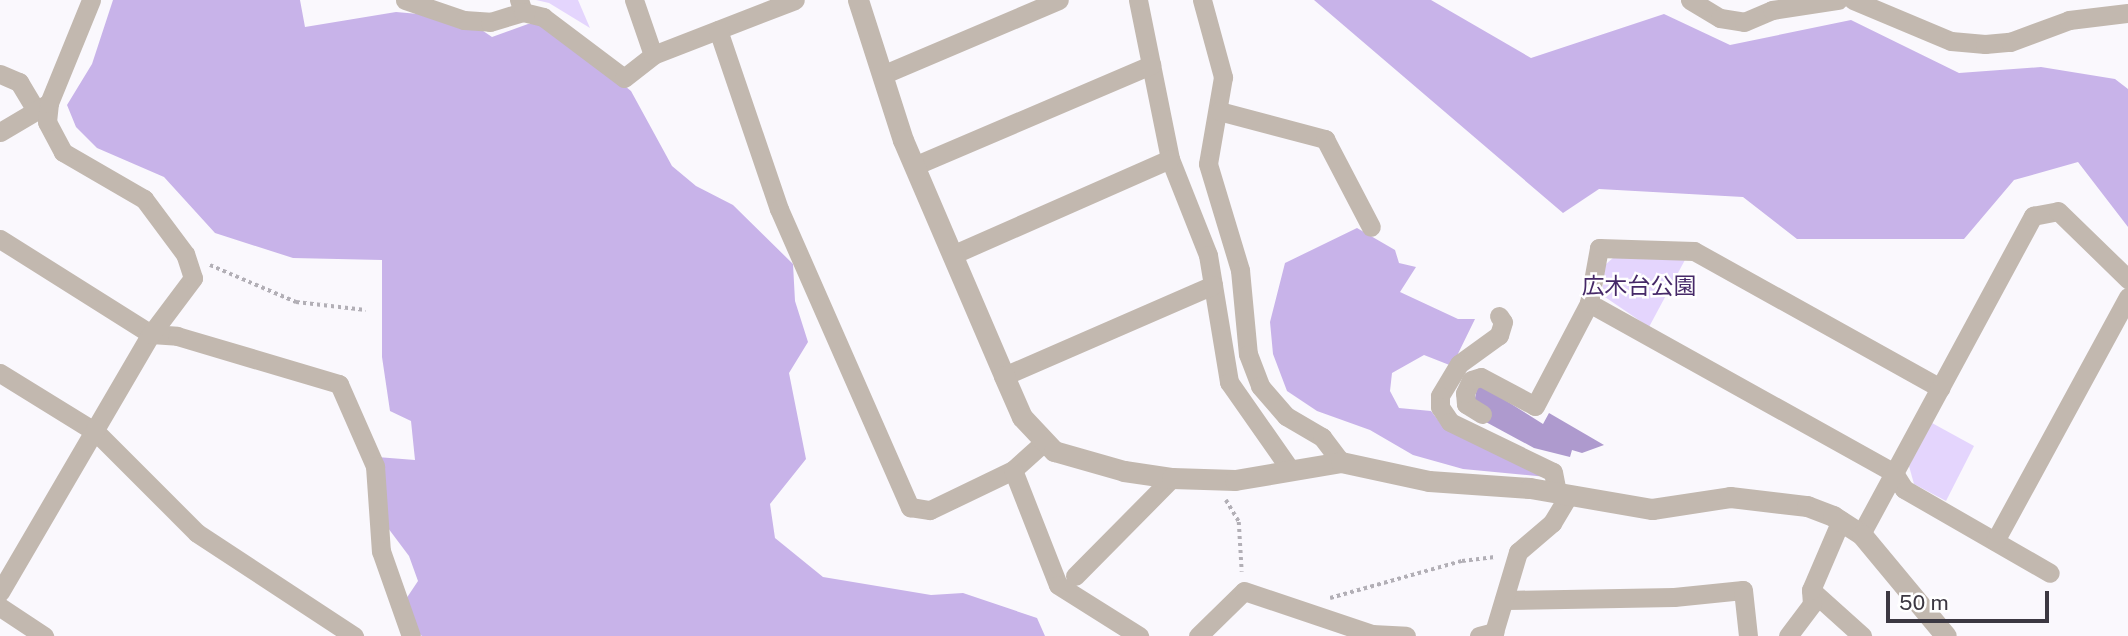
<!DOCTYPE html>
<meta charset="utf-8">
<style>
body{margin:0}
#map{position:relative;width:2128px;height:636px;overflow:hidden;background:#faf8fd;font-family:"Public Sans","Noto Sans JP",sans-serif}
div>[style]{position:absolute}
.green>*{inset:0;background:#e4d5fd}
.forest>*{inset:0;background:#c8b3e9}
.water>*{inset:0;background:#ae9ace}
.path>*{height:3.5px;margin-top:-1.75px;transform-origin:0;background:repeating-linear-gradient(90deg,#b2afb6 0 3.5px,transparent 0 7px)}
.minor>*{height:19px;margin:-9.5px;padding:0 9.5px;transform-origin:9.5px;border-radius:9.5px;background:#c2b8af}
.tertiary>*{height:21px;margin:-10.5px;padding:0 10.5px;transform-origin:10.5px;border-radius:10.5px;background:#c2b8af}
span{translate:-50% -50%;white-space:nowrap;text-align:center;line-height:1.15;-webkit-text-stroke:5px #fff;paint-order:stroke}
.park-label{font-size:23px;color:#462968}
.scale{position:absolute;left:1886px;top:591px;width:163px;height:32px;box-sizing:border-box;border:4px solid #3c3842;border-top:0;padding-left:9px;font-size:21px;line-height:24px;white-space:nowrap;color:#3c3842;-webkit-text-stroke:5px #fff;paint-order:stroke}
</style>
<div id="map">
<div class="green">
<i style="clip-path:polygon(536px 0,578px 0,590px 28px,549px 3px)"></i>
<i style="clip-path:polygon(1614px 257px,1686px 258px,1649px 327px,1602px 295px,1605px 265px)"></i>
<i style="clip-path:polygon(1932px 423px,1974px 446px,1946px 501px,1914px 484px,1909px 466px)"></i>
</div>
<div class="forest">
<i style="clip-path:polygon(113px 0,300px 0,305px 27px,396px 12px,464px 18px,492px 37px,528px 24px,549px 24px,631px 91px,672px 166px,696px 186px,733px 205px,793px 264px,795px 301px,808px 342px,789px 373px,806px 459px,770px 504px,775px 538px,823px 577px,931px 595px,963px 593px,1037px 618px,1045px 636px,422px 636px,396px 614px,418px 581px,409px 556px,370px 504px,377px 457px,415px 460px,411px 421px,390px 411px,382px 357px,382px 260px,293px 258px,215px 233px,164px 177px,97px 148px,76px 127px,67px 105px,92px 64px)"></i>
<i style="clip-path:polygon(1314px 0,1431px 0,1531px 58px,1664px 14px,1730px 45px,1851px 20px,1959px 73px,2041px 67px,2115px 79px,2128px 89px,2128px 227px,2078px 162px,2014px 180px,1964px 239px,1797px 239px,1743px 197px,1599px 189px,1563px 213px)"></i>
<i style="clip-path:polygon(1357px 228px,1395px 250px,1399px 263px,1416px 267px,1400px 292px,1458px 319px,1475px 319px,1452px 366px,1424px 355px,1392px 373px,1390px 391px,1399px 408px,1431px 411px,1441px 424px,1547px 477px,1463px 469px,1413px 455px,1370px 430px,1317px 411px,1287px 391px,1273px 354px,1270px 322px,1285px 263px)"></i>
</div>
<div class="water">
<i style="clip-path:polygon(1478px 383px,1543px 424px,1549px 413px,1604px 445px,1582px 453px,1572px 450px,1570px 457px,1534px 448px,1484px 421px,1474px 403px)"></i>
</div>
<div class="path">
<i style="left:210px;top:265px;width:94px;rotate:23.3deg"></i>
<i style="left:296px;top:302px;width:70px;rotate:6.5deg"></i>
<i style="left:1226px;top:500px;width:26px;rotate:59deg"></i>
<i style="left:1239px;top:522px;width:50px;rotate:86.6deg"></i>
<i style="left:1330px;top:598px;width:137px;rotate:-15.7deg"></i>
<i style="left:1462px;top:561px;width:33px;rotate:-7deg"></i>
</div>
<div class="minor">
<i style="left:405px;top:0;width:62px;rotate:18.7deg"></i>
<i style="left:464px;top:20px;width:26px;rotate:4deg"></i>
<i style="left:490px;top:22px;width:34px;rotate:-17deg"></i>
<i style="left:523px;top:12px;width:13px;rotate:-108deg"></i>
<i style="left:634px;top:0;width:58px;rotate:70.9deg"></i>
<i style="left:1138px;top:0;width:162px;rotate:78.6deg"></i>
<i style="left:1170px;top:159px;width:103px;rotate:68.4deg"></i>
<i style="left:1208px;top:255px;width:129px;rotate:80.6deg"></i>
<i style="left:1229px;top:382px;width:106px;rotate:55deg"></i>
<i style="left:1202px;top:0;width:80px;rotate:74.7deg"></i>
<i style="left:1223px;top:77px;width:88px;rotate:99.8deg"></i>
<i style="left:1208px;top:164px;width:111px;rotate:73.2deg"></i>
<i style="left:1240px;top:270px;width:84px;rotate:84.6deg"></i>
<i style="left:1248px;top:354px;width:34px;rotate:69deg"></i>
<i style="left:1260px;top:386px;width:40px;rotate:49deg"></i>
<i style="left:1286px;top:416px;width:42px;rotate:30.3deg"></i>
<i style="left:1322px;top:437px;width:31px;rotate:53deg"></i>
<i style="left:1690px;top:0;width:35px;rotate:31deg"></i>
<i style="left:1720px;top:18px;width:24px;rotate:9deg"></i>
<i style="left:1744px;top:22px;width:30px;rotate:-23deg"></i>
<i style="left:1772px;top:10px;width:67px;rotate:-8.6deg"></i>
<i style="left:1853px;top:0;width:106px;rotate:22.7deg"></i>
<i style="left:1951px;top:41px;width:34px;rotate:5deg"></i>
<i style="left:1985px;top:44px;width:25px;rotate:-5deg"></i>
<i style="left:2010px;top:42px;width:63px;rotate:-20.4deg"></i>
<i style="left:2069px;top:20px;width:59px;rotate:-6.8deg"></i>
<i style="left:523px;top:12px;width:21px;rotate:14deg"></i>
<i style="left:543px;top:17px;width:101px;rotate:37deg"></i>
<i style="left:624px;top:78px;width:37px;rotate:-38deg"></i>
<i style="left:653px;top:55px;width:152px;rotate:-21.2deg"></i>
<i style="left:718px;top:30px;width:189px;rotate:71.2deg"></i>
<i style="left:779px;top:209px;width:326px;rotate:66.3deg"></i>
<i style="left:910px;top:507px;width:20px;rotate:9deg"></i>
<i style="left:930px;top:510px;width:92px;rotate:-25.7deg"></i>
<i style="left:1013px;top:470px;width:40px;rotate:-42deg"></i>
<i style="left:0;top:74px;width:21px;rotate:23deg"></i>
<i style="left:19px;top:82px;width:33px;rotate:59deg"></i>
<i style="left:882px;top:75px;width:192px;rotate:-23deg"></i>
<i style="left:1219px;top:111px;width:110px;rotate:14.8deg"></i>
<i style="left:1325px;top:139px;width:99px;rotate:62.4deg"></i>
<i style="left:0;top:132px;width:57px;rotate:-30.6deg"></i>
<i style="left:914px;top:166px;width:258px;rotate:-23.1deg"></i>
<i style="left:0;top:239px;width:178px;rotate:32.2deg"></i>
<i style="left:151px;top:334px;width:26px;rotate:4deg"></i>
<i style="left:177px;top:336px;width:169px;rotate:16.5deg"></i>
<i style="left:339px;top:384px;width:90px;rotate:66.3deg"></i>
<i style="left:375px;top:466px;width:85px;rotate:86deg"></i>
<i style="left:381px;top:551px;width:90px;rotate:70.6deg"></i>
<i style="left:952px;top:255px;width:238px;rotate:-23.8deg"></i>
<i style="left:1589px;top:303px;width:349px;rotate:29.1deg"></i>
<i style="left:1894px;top:473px;width:19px;rotate:58deg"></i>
<i style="left:1904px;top:489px;width:168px;rotate:29.9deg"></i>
<i style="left:1499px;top:316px;width:7px;rotate:56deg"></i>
<i style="left:1503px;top:322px;width:14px;rotate:107deg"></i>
<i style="left:1499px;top:335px;width:49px;rotate:144.1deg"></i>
<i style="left:1459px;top:364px;width:37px;rotate:121deg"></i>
<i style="left:1440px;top:396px;width:11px;rotate:90deg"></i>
<i style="left:1440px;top:407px;width:18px;rotate:56deg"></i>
<i style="left:1450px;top:422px;width:114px;rotate:25.9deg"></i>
<i style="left:1553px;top:472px;width:21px;rotate:79deg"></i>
<i style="left:0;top:373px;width:114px;rotate:31.7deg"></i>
<i style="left:97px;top:433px;width:141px;rotate:45deg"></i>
<i style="left:197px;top:533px;width:188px;rotate:33.3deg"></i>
<i style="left:1004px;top:376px;width:228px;rotate:-23.5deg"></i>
<i style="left:1482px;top:414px;width:19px;rotate:-148deg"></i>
<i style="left:1466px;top:404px;width:11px;rotate:-95deg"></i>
<i style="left:1465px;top:393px;width:14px;rotate:-65deg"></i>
<i style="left:1471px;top:380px;width:10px;rotate:-17deg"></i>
<i style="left:1481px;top:377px;width:61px;rotate:28.2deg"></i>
<i style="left:1535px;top:406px;width:116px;rotate:-62.3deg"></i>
<i style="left:1589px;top:303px;width:56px;rotate:-79.7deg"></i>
<i style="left:1599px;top:248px;width:95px;rotate:1.8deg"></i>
<i style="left:1694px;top:251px;width:282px;rotate:29.1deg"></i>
<i style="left:1013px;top:470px;width:123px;rotate:68.6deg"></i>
<i style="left:1058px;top:585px;width:96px;rotate:32.2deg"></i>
<i style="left:1861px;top:534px;width:362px;rotate:-61.6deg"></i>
<i style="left:2033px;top:216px;width:25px;rotate:-11deg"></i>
<i style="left:2058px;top:211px;width:98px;rotate:44.2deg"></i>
<i style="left:1995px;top:541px;width:278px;rotate:-61.4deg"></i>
<i style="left:1075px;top:576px;width:138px;rotate:-45.3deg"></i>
<i style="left:1811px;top:590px;width:69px;rotate:42deg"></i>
<i style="left:0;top:592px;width:299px;rotate:-59.7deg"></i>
<i style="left:151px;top:334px;width:70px;rotate:-53.1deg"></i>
<i style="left:193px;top:278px;width:25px;rotate:-108deg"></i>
<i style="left:185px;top:254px;width:69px;rotate:-126.7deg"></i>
<i style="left:144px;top:199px;width:94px;rotate:-149.9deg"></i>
<i style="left:63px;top:152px;width:34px;rotate:-118deg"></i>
<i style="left:47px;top:122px;width:19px;rotate:-84deg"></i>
<i style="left:49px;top:103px;width:111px;rotate:-67.8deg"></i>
<i style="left:1504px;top:600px;width:170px;rotate:-1deg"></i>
<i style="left:1674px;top:597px;width:69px;rotate:-5.8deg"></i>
<i style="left:1743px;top:590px;width:46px;rotate:83.8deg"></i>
<i style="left:0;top:607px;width:53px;rotate:33.4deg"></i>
<i style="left:1198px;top:636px;width:64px;rotate:-44.4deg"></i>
<i style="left:1244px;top:591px;width:135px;rotate:18.6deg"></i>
<i style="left:1372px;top:634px;width:34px;rotate:3deg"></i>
<i style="left:1479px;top:636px;width:16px;rotate:-15deg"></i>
<i style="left:1494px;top:632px;width:84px;rotate:-73.3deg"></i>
<i style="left:1518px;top:552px;width:45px;rotate:-40.5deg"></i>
<i style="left:1552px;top:523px;width:33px;rotate:-59deg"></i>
<i style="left:1788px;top:636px;width:40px;rotate:-53deg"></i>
<i style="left:1812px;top:604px;width:14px;rotate:-94deg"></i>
<i style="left:1811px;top:590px;width:76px;rotate:-66.8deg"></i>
</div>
<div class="tertiary">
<i style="left:858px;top:0;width:147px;rotate:72.2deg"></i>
<i style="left:903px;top:140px;width:257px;rotate:66.8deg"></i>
<i style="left:1004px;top:376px;width:45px;rotate:66.3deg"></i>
<i style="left:1022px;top:417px;width:47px;rotate:46.7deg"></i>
<i style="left:1054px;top:451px;width:73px;rotate:15.9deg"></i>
<i style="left:1124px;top:471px;width:49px;rotate:8.3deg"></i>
<i style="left:1172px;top:478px;width:63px;rotate:1.8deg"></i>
<i style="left:1235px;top:480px;width:108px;rotate:-9.6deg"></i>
<i style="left:1341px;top:462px;width:90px;rotate:12.2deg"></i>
<i style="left:1429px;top:481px;width:101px;rotate:4deg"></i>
<i style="left:1530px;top:488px;width:124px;rotate:9.8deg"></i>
<i style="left:1652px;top:509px;width:79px;rotate:-8.7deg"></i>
<i style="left:1730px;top:497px;width:78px;rotate:6.7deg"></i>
<i style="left:1807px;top:506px;width:28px;rotate:21deg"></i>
<i style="left:1833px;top:516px;width:35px;rotate:33deg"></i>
<i style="left:1862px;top:535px;width:131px;rotate:50.3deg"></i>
</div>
<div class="park-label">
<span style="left:1639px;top:286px">広木台公園</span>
</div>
<div class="scale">50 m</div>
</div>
